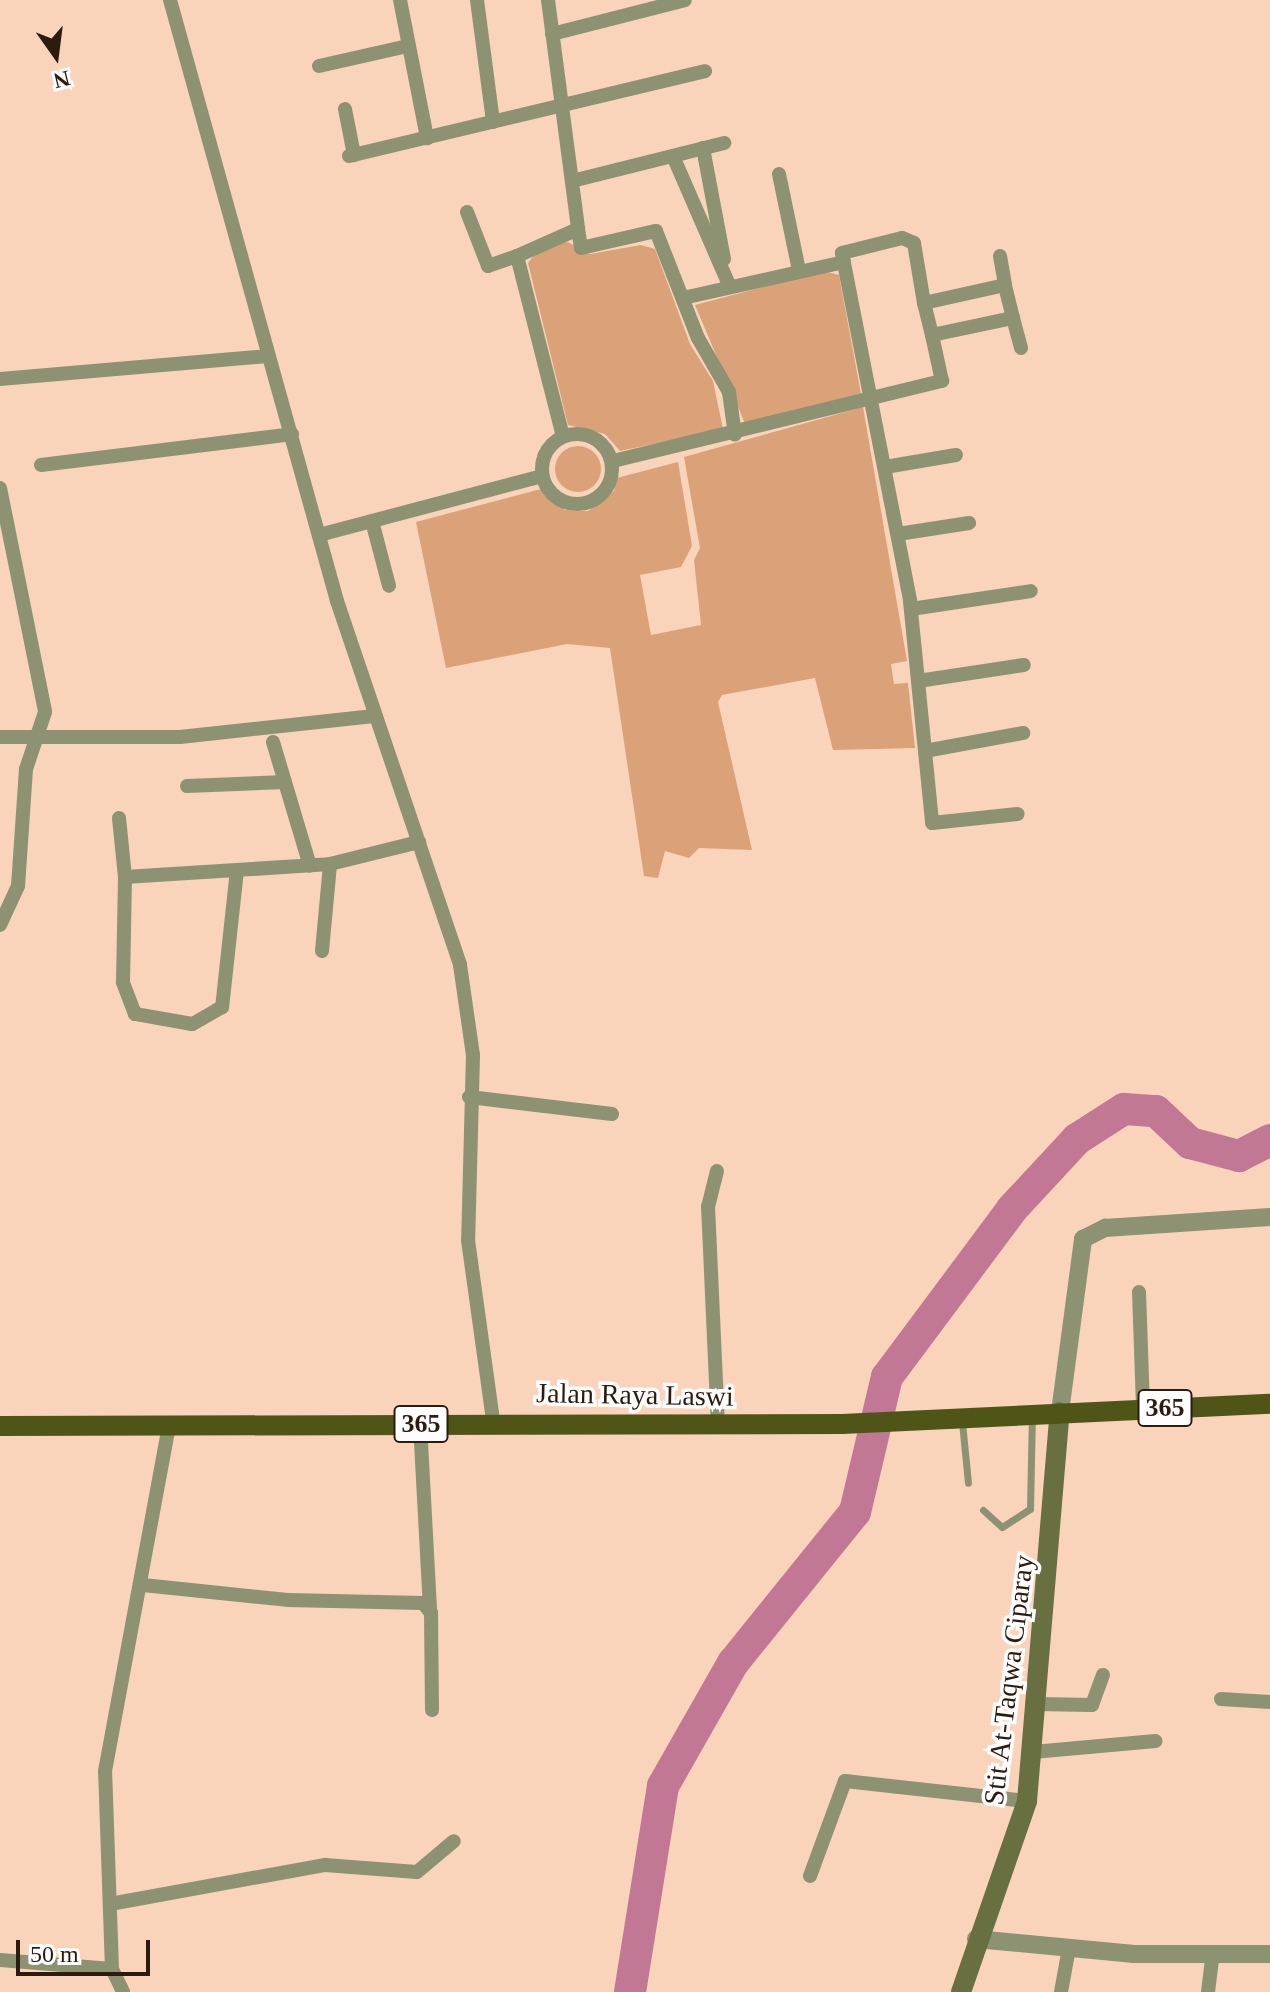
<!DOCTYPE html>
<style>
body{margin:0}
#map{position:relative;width:1270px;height:1992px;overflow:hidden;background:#f9d3ba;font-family:Georgia,serif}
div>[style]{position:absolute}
.green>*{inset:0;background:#dba178}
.round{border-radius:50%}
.river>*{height:32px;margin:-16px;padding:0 16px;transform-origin:16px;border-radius:16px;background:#c27895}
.service>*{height:7px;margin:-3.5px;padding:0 3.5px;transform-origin:3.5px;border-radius:3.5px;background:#8d9273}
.minor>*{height:14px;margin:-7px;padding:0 7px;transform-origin:7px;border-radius:7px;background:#8d9273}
.minor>.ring{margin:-7px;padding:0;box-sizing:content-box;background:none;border:14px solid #8d9273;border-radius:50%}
.tertiary>*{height:18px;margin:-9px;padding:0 9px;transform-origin:9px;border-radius:9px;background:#8d9273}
.secondary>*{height:20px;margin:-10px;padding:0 10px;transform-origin:10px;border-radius:10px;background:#686f40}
.primary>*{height:20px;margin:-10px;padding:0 10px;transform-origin:10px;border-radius:10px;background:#4e5517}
span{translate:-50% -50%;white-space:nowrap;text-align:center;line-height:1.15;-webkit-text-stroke:7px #fdfdfd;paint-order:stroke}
.shield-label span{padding:2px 6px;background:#fdfdfd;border:2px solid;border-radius:6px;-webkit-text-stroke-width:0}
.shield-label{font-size:26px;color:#2c1b0f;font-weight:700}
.street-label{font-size:28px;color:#2c1b0f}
.north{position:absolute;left:16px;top:16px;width:80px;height:80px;-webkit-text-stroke:6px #fdfdfd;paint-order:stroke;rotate:166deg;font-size:22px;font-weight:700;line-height:32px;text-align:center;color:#2c1b0f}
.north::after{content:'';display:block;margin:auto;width:28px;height:36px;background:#2c1b0f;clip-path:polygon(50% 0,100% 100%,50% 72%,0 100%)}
.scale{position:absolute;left:16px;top:1940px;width:134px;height:36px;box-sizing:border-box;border:4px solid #2c1b0f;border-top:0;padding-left:10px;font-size:24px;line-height:28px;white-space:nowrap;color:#2c1b0f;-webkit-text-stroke:6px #fdfdfd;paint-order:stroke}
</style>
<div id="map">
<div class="green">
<i style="clip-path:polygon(568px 242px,590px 254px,641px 245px,655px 249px,690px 344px,713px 381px,723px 429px,620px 451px,605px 434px,568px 425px,528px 263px,540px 248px)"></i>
<i style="clip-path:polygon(823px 271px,839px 275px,861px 394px,746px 426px,695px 305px)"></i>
<i style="clip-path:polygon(863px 407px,907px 661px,891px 664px,894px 684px,908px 683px,915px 748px,833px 750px,815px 678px,722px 695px,718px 702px,752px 850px,699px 848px,689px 858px,665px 851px,658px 878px,644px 876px,610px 648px,567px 644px,446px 668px,416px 522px,541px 489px,565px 510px,588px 511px,614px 491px,617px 478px,678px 462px,692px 546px,681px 567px,640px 575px,651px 635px,701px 625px,694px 560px,700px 548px,684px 457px)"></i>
<i class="round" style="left:555px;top:446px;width:46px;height:46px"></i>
</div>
<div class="river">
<i style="left:630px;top:1992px;width:209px;rotate:-80.9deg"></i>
<i style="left:663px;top:1786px;width:142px;rotate:-60.4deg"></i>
<i style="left:733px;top:1663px;width:194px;rotate:-51.1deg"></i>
<i style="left:855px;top:1512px;width:139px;rotate:-76.7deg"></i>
<i style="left:887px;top:1377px;width:209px;rotate:-53.3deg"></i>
<i style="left:1012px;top:1209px;width:96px;rotate:-47.1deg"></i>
<i style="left:1077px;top:1139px;width:56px;rotate:-32.6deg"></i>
<i style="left:1124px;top:1109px;width:32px;rotate:4deg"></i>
<i style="left:1156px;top:1111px;width:47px;rotate:43.3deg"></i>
<i style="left:1190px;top:1143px;width:51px;rotate:14.9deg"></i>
<i style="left:1239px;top:1156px;width:35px;rotate:-27deg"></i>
</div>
<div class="service">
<i style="left:962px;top:1422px;width:61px;rotate:84.4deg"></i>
<i style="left:983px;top:1510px;width:25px;rotate:42deg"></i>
<i style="left:1002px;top:1527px;width:33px;rotate:-33deg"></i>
<i style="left:1030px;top:1509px;width:93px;rotate:-88.8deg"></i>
</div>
<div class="minor">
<i style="left:170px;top:0;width:624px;rotate:74.47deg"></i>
<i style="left:337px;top:601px;width:384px;rotate:71.3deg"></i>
<i style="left:460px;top:965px;width:91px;rotate:81.8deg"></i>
<i style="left:473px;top:1055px;width:185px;rotate:91.5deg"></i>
<i style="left:468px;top:1240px;width:183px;rotate:82.1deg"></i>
<i style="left:400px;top:0;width:141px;rotate:78.9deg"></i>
<i style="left:477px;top:0;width:123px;rotate:82.5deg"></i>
<i style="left:548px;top:0;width:231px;rotate:82.5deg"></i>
<i style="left:578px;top:229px;width:67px;rotate:156.1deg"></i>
<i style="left:517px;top:256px;width:186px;rotate:75.7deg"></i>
<i style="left:552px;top:34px;width:137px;rotate:-14.3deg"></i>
<i style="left:319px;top:66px;width:91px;rotate:-12.7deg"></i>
<i style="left:345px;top:109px;width:47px;rotate:78.9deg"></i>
<i style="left:703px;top:148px;width:113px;rotate:79.3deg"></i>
<i style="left:349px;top:156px;width:366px;rotate:-13.4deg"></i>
<i style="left:673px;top:156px;width:143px;rotate:66.5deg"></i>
<i style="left:779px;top:174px;width:99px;rotate:78.3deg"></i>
<i style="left:572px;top:181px;width:157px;rotate:-14deg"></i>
<i style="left:467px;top:212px;width:58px;rotate:68.7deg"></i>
<i style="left:488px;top:266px;width:31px;rotate:-19deg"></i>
<i style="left:578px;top:229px;width:19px;rotate:81deg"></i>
<i style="left:581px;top:248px;width:77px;rotate:-12.8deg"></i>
<i style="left:656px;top:231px;width:115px;rotate:68.6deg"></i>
<i style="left:698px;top:338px;width:62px;rotate:60.1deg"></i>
<i style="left:729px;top:392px;width:43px;rotate:82.1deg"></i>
<i style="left:1000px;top:256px;width:29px;rotate:80deg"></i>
<i style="left:683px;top:298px;width:165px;rotate:-12.6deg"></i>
<i style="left:924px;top:303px;width:61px;rotate:-99.5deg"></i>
<i style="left:914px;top:243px;width:13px;rotate:-157deg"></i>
<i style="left:902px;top:238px;width:62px;rotate:166deg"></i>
<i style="left:842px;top:253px;width:355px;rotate:78.9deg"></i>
<i style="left:910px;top:601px;width:223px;rotate:84.3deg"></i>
<i style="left:932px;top:823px;width:86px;rotate:-6deg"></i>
<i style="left:1013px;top:318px;width:31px;rotate:75deg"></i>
<i style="left:0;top:379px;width:269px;rotate:-4.9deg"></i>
<i class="ring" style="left:542px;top:434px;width:56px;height:56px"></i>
<i style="left:613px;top:461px;width:339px;rotate:-13.7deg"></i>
<i style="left:942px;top:381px;width:47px;rotate:-102.3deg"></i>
<i style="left:932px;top:335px;width:83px;rotate:-11.9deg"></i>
<i style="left:1013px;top:318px;width:34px;rotate:-104deg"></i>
<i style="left:1005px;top:285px;width:83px;rotate:167.5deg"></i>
<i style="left:924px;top:303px;width:33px;rotate:76deg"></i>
<i style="left:41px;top:465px;width:253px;rotate:-7deg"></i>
<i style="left:885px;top:467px;width:72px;rotate:-9.6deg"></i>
<i style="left:0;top:488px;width:228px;rotate:78.6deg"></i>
<i style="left:45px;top:712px;width:60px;rotate:108.4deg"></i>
<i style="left:26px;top:769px;width:117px;rotate:93.9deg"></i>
<i style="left:18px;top:886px;width:43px;rotate:114.8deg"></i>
<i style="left:372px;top:521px;width:67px;rotate:75.3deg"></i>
<i style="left:898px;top:534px;width:72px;rotate:-8.8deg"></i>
<i style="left:319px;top:535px;width:231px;rotate:-14.8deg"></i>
<i style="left:911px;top:609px;width:121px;rotate:-8.5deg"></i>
<i style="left:918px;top:681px;width:107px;rotate:-8.6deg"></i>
<i style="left:0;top:737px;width:180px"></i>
<i style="left:180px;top:737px;width:195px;rotate:-6.2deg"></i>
<i style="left:273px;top:742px;width:129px;rotate:73.4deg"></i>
<i style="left:925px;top:751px;width:100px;rotate:-10.4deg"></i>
<i style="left:187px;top:786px;width:98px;rotate:-2.3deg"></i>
<i style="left:119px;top:818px;width:59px;rotate:84.2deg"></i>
<i style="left:237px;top:870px;width:138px;rotate:96.2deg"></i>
<i style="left:222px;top:1007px;width:34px;rotate:150deg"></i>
<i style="left:192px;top:1024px;width:58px;rotate:-170deg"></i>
<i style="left:135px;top:1014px;width:34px;rotate:-111deg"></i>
<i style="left:123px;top:982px;width:105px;rotate:-88.9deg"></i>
<i style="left:125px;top:877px;width:205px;rotate:-3.6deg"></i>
<i style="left:330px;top:864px;width:92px;rotate:-13.9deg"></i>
<i style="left:322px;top:951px;width:87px;rotate:-84.7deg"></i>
<i style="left:469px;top:1097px;width:144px;rotate:6.8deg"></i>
<i style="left:717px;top:1171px;width:36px;rotate:104deg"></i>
<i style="left:708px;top:1206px;width:218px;rotate:87.4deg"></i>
<i style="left:1139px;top:1292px;width:117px;rotate:88deg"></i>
<i style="left:420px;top:1424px;width:186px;rotate:86.9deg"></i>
<i style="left:143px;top:1585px;width:145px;rotate:5.9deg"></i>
<i style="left:287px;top:1600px;width:136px;rotate:1.3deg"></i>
<i style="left:423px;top:1603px;width:13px;rotate:51deg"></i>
<i style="left:431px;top:1613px;width:97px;rotate:89.4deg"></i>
<i style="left:1221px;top:1699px;width:49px;rotate:3.5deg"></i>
<i style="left:1038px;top:1704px;width:54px;rotate:1.1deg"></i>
<i style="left:1092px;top:1705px;width:32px;rotate:-70deg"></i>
<i style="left:1033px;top:1752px;width:123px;rotate:-5.1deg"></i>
<i style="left:810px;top:1876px;width:101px;rotate:-69.8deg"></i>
<i style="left:845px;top:1781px;width:183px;rotate:6.3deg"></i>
<i style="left:110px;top:1904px;width:219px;rotate:-10.3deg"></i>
<i style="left:325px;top:1865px;width:92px;rotate:4.4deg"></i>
<i style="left:417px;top:1872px;width:48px;rotate:-40deg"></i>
<i style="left:0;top:1960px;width:112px;rotate:4.6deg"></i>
<i style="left:112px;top:1969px;width:198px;rotate:-92deg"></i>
<i style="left:105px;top:1771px;width:351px;rotate:-79.5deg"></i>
<i style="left:112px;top:1969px;width:25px;rotate:64deg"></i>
<i style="left:1061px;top:1992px;width:45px;rotate:-79.7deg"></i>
<i style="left:1208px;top:1992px;width:38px;rotate:-83deg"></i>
</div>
<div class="tertiary">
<i style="left:1060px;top:1412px;width:175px;rotate:-82.4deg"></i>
<i style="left:1083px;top:1239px;width:25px;rotate:-27deg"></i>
<i style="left:1105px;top:1228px;width:165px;rotate:-3.8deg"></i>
<i style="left:976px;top:1939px;width:159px;rotate:5.4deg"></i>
<i style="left:1134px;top:1954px;width:136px"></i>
</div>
<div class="secondary">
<i style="left:961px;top:1992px;width:202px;rotate:-70.9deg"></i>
<i style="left:1027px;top:1801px;width:390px;rotate:-85.2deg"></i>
</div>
<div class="primary">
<i style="left:0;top:1426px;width:842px;rotate:-0.14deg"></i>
<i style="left:842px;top:1424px;width:428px;rotate:-2.7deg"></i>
</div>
<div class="shield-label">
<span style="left:1165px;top:1408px">365</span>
<span style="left:421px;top:1424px">365</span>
</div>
<div class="street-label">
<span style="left:635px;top:1395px;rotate:1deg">Jalan Raya Laswi</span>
<span style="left:1009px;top:1680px;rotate:-83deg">Stit At-Taqwa Ciparay</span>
</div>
<div class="north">N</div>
<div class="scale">50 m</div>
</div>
